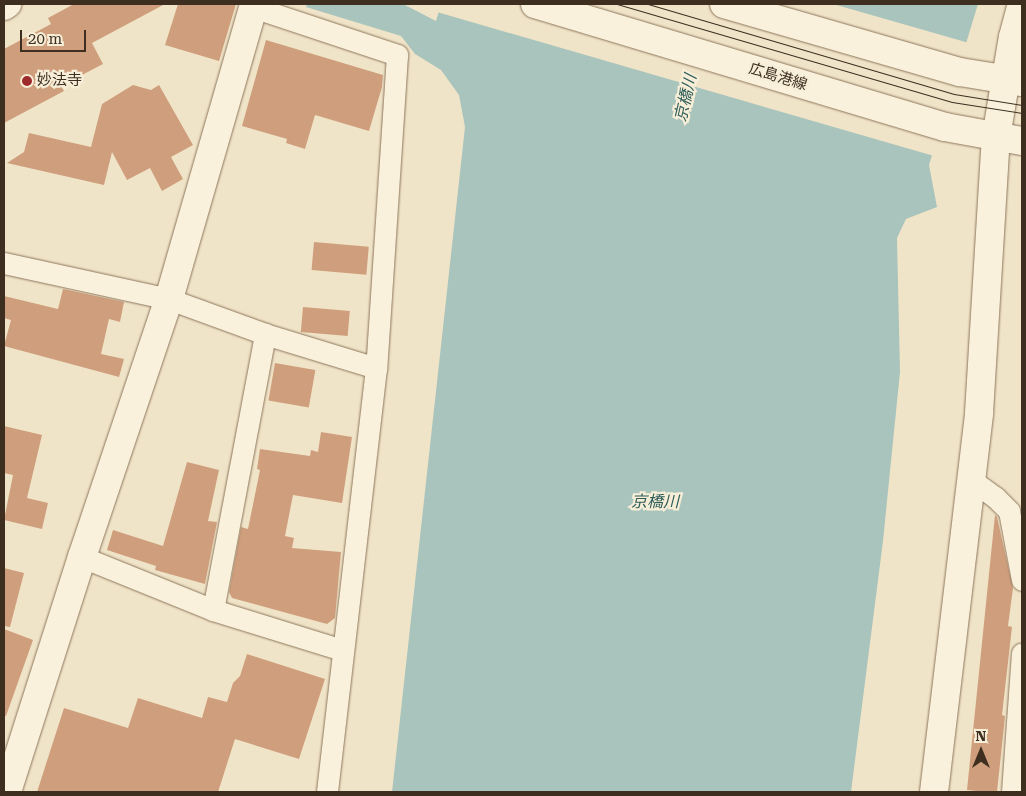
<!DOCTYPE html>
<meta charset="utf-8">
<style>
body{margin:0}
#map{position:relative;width:1026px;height:796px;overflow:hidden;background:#f0e4c8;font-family:"Roboto Serif","Noto Sans JP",serif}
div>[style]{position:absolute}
.water>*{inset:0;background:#a9c4bc}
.pier>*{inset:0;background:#f0e4c8}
.building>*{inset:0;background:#cf9f7d;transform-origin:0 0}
.roads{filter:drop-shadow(0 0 1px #8d765c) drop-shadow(0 0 1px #8d765c)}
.minor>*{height:21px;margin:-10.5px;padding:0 10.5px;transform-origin:10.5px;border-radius:10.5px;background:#faf1dc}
.tertiary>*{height:28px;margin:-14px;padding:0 14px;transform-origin:14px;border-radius:14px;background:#faf1dc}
.secondary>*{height:28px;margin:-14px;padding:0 14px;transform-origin:14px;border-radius:14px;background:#faf1dc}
.tram>*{height:1px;margin:-0.5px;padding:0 0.5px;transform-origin:0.5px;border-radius:0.5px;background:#3d2e20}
.dots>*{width:14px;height:14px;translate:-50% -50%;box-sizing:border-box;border:2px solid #f7eed8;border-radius:50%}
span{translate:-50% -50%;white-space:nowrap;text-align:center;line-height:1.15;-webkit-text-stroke:4.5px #f7eed8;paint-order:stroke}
.street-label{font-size:15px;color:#3d2e20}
.poi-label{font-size:15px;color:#3d2e20}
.left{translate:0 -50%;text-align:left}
.water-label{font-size:16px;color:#2f5d5a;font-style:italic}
.frame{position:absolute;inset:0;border:5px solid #3d2e20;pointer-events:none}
.north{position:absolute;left:956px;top:726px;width:50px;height:50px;-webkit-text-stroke:4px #f7eed8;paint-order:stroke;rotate:0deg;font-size:14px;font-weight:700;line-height:20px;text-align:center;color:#3d2e20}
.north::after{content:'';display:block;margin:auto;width:18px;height:22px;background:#3d2e20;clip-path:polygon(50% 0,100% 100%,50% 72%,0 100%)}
.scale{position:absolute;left:20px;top:30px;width:66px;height:22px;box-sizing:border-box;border:2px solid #3d2e20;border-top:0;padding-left:6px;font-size:15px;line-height:18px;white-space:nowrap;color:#3d2e20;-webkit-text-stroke:4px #f7eed8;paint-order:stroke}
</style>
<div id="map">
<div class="water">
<i style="clip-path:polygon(307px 4px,403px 4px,436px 21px,441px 4px,978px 4px,929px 165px,937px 207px,906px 219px,897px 238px,900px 372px,883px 541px,851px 792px,392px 792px,465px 127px,459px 95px,441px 70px,415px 54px,401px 36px,306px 7px)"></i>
</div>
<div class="pier">
<i style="clip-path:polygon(439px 4px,833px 4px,969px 43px,934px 156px,437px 12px)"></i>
</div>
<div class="building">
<i style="clip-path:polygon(74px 4px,165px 4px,92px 43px,103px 64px,61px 86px,64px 91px,4px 123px,4px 49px,51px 24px,48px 18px)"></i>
<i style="clip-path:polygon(178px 4px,236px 4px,219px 61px,165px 45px)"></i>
<i style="clip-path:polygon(266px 40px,383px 75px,382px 87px,369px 131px,315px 115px,305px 149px,286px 143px,287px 139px,242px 126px)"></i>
<i style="clip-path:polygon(133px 85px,151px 90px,159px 85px,193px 145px,171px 157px,183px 179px,162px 191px,150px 168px,127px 180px,112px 152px,104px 185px,7px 163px,24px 152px,29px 133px,91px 147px,102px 104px)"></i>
<i style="left:314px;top:242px;width:55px;height:28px;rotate:5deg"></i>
<i style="clip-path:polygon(63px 289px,124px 302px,120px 322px,109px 319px,101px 354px,124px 359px,119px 377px,4px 346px,11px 320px,4px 318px,4px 296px,58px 309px)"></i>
<i style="left:303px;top:307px;width:47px;height:25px;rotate:5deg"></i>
<i style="left:275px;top:363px;width:41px;height:38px;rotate:10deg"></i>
<i style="clip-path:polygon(4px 426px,42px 435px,27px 498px,48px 503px,42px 529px,4px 520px,13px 475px,4px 473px)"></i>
<i style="clip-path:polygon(321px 432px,352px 437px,342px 503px,293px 495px,285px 536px,294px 538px,292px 548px,341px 552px,335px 618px,327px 624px,232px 598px,229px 592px,241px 527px,248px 529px,260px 470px,257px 469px,260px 449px,310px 456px,311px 450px,318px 452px)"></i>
<i style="clip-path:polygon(187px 462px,219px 470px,208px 521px,217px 522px,205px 584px,155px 570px,156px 566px,107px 550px,113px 530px,163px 546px)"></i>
<i style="clip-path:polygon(995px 515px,997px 517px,1013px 588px,1008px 626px,1012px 627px,1002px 715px,1005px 716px,1004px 726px,997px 792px,986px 792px,967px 790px)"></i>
<i style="clip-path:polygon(4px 568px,24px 573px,10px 627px,4px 626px)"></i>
<i style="clip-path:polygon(4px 629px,33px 640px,6px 716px,4px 715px)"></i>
<i style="clip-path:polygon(247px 654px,325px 679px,299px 759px,235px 739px,218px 792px,37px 792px,64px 708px,128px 728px,138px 698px,202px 718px,208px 697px,227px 702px,233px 683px,240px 676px)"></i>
</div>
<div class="roads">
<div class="minor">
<i style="left:253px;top:7px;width:152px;rotate:18.4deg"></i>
<i style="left:397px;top:55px;width:314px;rotate:93.8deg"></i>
<i style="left:376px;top:368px;width:427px;rotate:96.6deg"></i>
<i style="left:4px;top:263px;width:169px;rotate:12.3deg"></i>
<i style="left:169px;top:299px;width:102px;rotate:20deg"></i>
<i style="left:265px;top:334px;width:116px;rotate:17deg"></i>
<i style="left:970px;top:479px;width:31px;rotate:36deg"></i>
<i style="left:995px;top:497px;width:20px;rotate:45deg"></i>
<i style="left:1009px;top:511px;width:70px;rotate:79.3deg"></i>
<i style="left:82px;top:557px;width:141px;rotate:22deg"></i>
<i style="left:213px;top:610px;width:135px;rotate:17.2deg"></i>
<i style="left:213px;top:610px;width:281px;rotate:-79.3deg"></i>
<i style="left:1012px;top:792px;width:139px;rotate:-85.9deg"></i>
</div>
<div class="tertiary">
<i style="left:4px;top:6px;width:4px;rotate:-34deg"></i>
<i style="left:7px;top:792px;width:247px;rotate:-72.3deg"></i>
<i style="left:82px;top:557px;width:272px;rotate:-71.4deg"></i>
<i style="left:169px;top:299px;width:307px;rotate:-73.9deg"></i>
<i style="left:934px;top:792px;width:382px;rotate:-83.2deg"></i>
<i style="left:979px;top:413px;width:277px;rotate:-86.5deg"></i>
<i style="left:996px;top:137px;width:101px;rotate:-80.4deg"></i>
<i style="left:1013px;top:37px;width:34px;rotate:-75deg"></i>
</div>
<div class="secondary">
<i style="left:535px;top:4px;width:428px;rotate:16.7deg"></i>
<i style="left:945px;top:127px;width:78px;rotate:10.3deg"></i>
<i style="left:724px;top:4px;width:246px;rotate:16.1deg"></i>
<i style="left:960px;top:72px;width:63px;rotate:9.2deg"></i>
</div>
</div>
<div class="tram">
<i style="left:617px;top:4px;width:349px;rotate:16.3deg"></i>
<i style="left:952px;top:102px;width:71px;rotate:8.9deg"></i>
<i style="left:648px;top:4px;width:319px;rotate:16.4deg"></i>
<i style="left:954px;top:94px;width:69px;rotate:9.2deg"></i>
</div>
<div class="dots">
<i style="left:27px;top:81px;background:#9e2a2b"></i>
</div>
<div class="street-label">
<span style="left:778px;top:77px;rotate:17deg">広島港線</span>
</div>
<div class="poi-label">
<span class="left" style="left:37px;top:81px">妙法寺</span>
</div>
<div class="water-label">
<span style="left:686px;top:98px;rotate:-77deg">京橋川</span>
<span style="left:655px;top:502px">京橋川</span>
</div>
<div class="frame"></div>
<div class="north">N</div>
<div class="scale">20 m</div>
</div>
